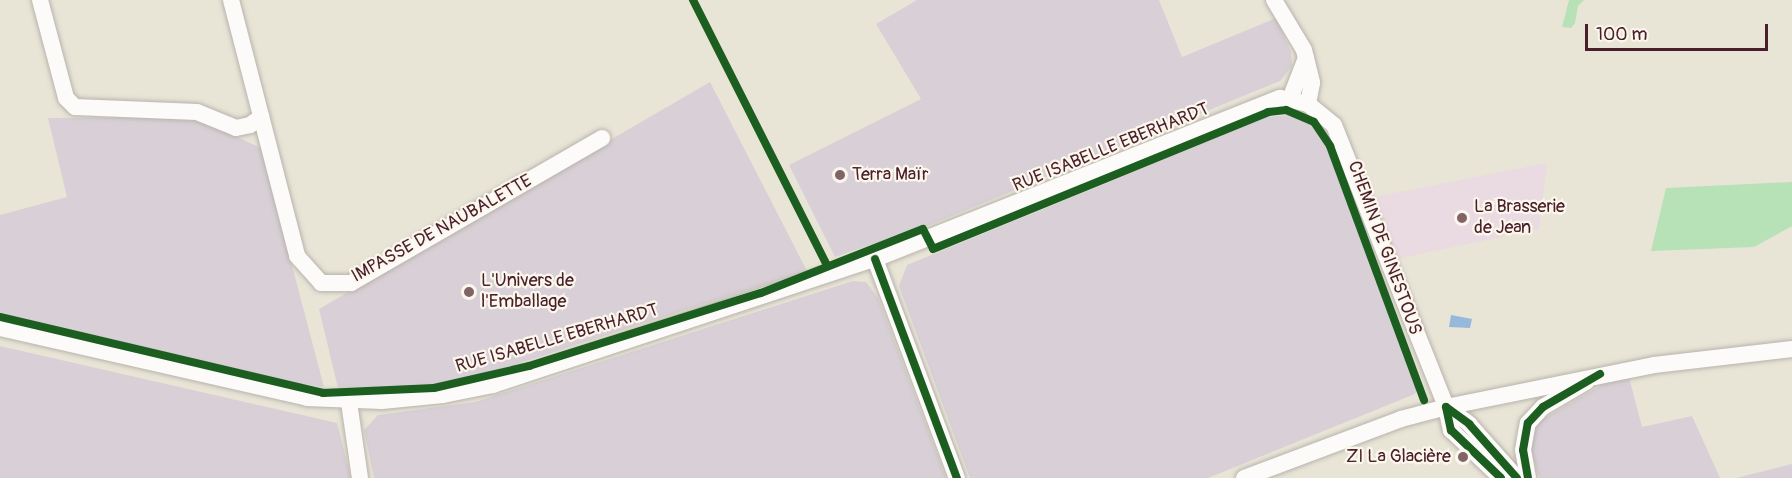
<!DOCTYPE html>
<meta charset="utf-8">
<style>
body{margin:0}
#map{position:relative;width:1792px;height:478px;overflow:hidden;background:#e8e5d7;font-family:Pangolin,sans-serif}
div>[style]{position:absolute}
.built>*{inset:0;background:#eadae1}
.industrial>*{inset:0;background:#d8d0d6}
.green>*{inset:0;background:#b7e1b6}
.water>*{inset:0;background:#95b8db}
.roads{filter:drop-shadow(0 0 2px #b9b3ac) drop-shadow(0 0 2px #b9b3ac)}
.minor>*{height:16px;margin:-8px;padding:0 8px;transform-origin:8px;border-radius:8px;background:#fcfbf9}
.cycleway>*{height:8px;margin:-4px;padding:0 4px;transform-origin:4px;border-radius:4px;background:#1b5e20}
.dots>*{width:16px;height:16px;translate:-50% -50%;box-sizing:border-box;border:3px solid #fbf7ec;border-radius:50%}
span{translate:-50% -50%;white-space:nowrap;text-align:center;line-height:1.15;-webkit-text-stroke:4.5px #fbf7ec;paint-order:stroke}
.street-label{font-size:18px;color:#4a1f2b}
.poi-label{font-size:18px;color:#4a1f2b}
.left{translate:0 -50%;text-align:left}
.right{translate:-100% -50%;text-align:right}
.scale{position:absolute;left:1585px;top:24px;width:183px;height:27px;box-sizing:border-box;border:3px solid #4a1f2b;border-top:0;padding-left:8px;font-size:18px;line-height:21px;white-space:nowrap;color:#4a1f2b;-webkit-text-stroke:4px #fbf7ec;paint-order:stroke}
</style>
<div id="map">
<div class="built">
<i style="clip-path:polygon(1547px 163px,1539px 229px,1397px 259px,1374px 197px)"></i>
</div>
<div class="industrial">
<i style="clip-path:polygon(917px 0,1159px 0,1182px 57px,1276px 18px,1291px 52px,1292px 66px,1280px 81px,932px 224px,835px 257px,789px 165px,921px 99px,876px 24px)"></i>
<i style="clip-path:polygon(710px 82px,807px 271px,482px 375px,437px 385px,338px 388px,319px 309px)"></i>
<i style="clip-path:polygon(1287px 115px,1309px 122px,1325px 140px,1417px 390px,1415px 394px,1208px 478px,970px 478px,899px 286px,907px 265px,1267px 117px)"></i>
<i style="clip-path:polygon(194px 117px,261px 148px,324px 387px,287px 382px,0 315px,0 215px,67px 197px,48px 118px)"></i>
<i style="clip-path:polygon(853px 281px,866px 282px,878px 298px,946px 478px,374px 478px,364px 430px,378px 415px,475px 402px)"></i>
<i style="clip-path:polygon(0 346px,337px 423px,351px 478px,0 478px)"></i>
<i style="clip-path:polygon(1629px 377px,1642px 427px,1692px 416px,1720px 478px,1539px 478px,1531px 449px,1532px 435px,1540px 421px,1605px 383px)"></i>
<i style="clip-path:polygon(1792px 464px,1792px 478px,1736px 478px)"></i>
</div>
<div class="green">
<i style="clip-path:polygon(1569px 0,1584px 0,1578px 6px,1575px 23px,1571px 28px,1562px 27px)"></i>
<i style="clip-path:polygon(1792px 182px,1792px 226px,1754px 247px,1651px 251px,1666px 188px)"></i>
</div>
<div class="water">
<i style="clip-path:polygon(1451px 315px,1472px 319px,1470px 328px,1449px 327px)"></i>
</div>
<div class="roads">
<div class="minor">
<i style="left:40px;top:0;width:101px;rotate:75.1deg"></i>
<i style="left:66px;top:98px;width:13px;rotate:45deg"></i>
<i style="left:75px;top:107px;width:122px;rotate:2.3deg"></i>
<i style="left:197px;top:112px;width:42px;rotate:22.3deg"></i>
<i style="left:236px;top:128px;width:14px;rotate:-12deg"></i>
<i style="left:250px;top:125px;width:14px;rotate:-36deg"></i>
<i style="left:231px;top:0;width:264px;rotate:75.5deg"></i>
<i style="left:297px;top:256px;width:36px;rotate:48deg"></i>
<i style="left:321px;top:283px;width:30px"></i>
<i style="left:351px;top:283px;width:290px;rotate:-30deg"></i>
<i style="left:1274px;top:0;width:58px;rotate:59deg"></i>
<i style="left:1304px;top:50px;width:34px;rotate:76deg"></i>
<i style="left:1312px;top:83px;width:21px;rotate:101deg"></i>
<i style="left:1290px;top:99px;width:44px;rotate:-68.7deg"></i>
<i style="left:875px;top:259px;width:234px;rotate:69.5deg"></i>
<i style="left:0;top:328px;width:315px;rotate:12.8deg"></i>
<i style="left:307px;top:398px;width:75px;rotate:2.3deg"></i>
<i style="left:382px;top:401px;width:61px;rotate:-5.6deg"></i>
<i style="left:443px;top:395px;width:51px;rotate:-11.3deg"></i>
<i style="left:493px;top:385px;width:402px;rotate:-18.3deg"></i>
<i style="left:875px;top:259px;width:436px;rotate:-21.7deg"></i>
<i style="left:1280px;top:98px;width:29px;rotate:12deg"></i>
<i style="left:1308px;top:104px;width:33px;rotate:39deg"></i>
<i style="left:1334px;top:125px;width:303px;rotate:68.3deg"></i>
<i style="left:1446px;top:407px;width:24px;rotate:78deg"></i>
<i style="left:1451px;top:430px;width:69px;rotate:43.8deg"></i>
<i style="left:349px;top:402px;width:77px;rotate:81.8deg"></i>
<i style="left:1446px;top:407px;width:29px;rotate:36deg"></i>
<i style="left:1469px;top:424px;width:72px;rotate:48.4deg"></i>
<i style="left:1244px;top:478px;width:168px;rotate:-20.6deg"></i>
<i style="left:1401px;top:419px;width:47px;rotate:-14.9deg"></i>
<i style="left:1446px;top:407px;width:212px;rotate:-11.4deg"></i>
<i style="left:1654px;top:365px;width:139px;rotate:-6.6deg"></i>
<i style="left:1528px;top:478px;width:28px;rotate:-100deg"></i>
<i style="left:1523px;top:450px;width:27px;rotate:-80deg"></i>
<i style="left:1528px;top:423px;width:22px;rotate:-47deg"></i>
<i style="left:1543px;top:407px;width:50px;rotate:-30.2deg"></i>
</div>
</div>
<div class="cycleway">
<i style="left:693px;top:0;width:297px;rotate:63.2deg"></i>
<i style="left:875px;top:259px;width:234px;rotate:69.5deg"></i>
<i style="left:0;top:317px;width:332px;rotate:13.2deg"></i>
<i style="left:323px;top:393px;width:111px;rotate:-2.6deg"></i>
<i style="left:434px;top:388px;width:98px;rotate:-13deg"></i>
<i style="left:529px;top:366px;width:243px;rotate:-17.5deg"></i>
<i style="left:761px;top:293px;width:174px;rotate:-21.6deg"></i>
<i style="left:923px;top:229px;width:22px;rotate:63deg"></i>
<i style="left:933px;top:249px;width:362px;rotate:-22.2deg"></i>
<i style="left:1268px;top:112px;width:18px;rotate:-6deg"></i>
<i style="left:1286px;top:110px;width:30px;rotate:23deg"></i>
<i style="left:1314px;top:122px;width:29px;rotate:56deg"></i>
<i style="left:1330px;top:146px;width:271px;rotate:69.7deg"></i>
<i style="left:1446px;top:407px;width:29px;rotate:36deg"></i>
<i style="left:1469px;top:424px;width:72px;rotate:48.4deg"></i>
<i style="left:1446px;top:407px;width:24px;rotate:78deg"></i>
<i style="left:1451px;top:430px;width:69px;rotate:43.8deg"></i>
<i style="left:1528px;top:478px;width:28px;rotate:-100deg"></i>
<i style="left:1523px;top:450px;width:27px;rotate:-80deg"></i>
<i style="left:1528px;top:423px;width:22px;rotate:-47deg"></i>
<i style="left:1543px;top:407px;width:66px;rotate:-30.1deg"></i>
</div>
<div class="dots">
<i style="left:840px;top:175px;background:#816467"></i>
<i style="left:1462px;top:218px;background:#816467"></i>
<i style="left:469px;top:292px;background:#816467"></i>
<i style="left:1463px;top:457px;background:#816467"></i>
</div>
<div class="street-label">
<span style="left:1111px;top:148px;rotate:-22deg">RUE ISABELLE EBERHARDT</span>
<span style="left:442px;top:229px;rotate:-29deg">IMPASSE DE NAUBALETTE</span>
<span style="left:1384px;top:248px;rotate:70deg">CHEMIN DE GINESTOUS</span>
<span style="left:557px;top:339px;rotate:-16deg">RUE ISABELLE EBERHARDT</span>
</div>
<div class="poi-label">
<span class="left" style="left:852px;top:175px">Terra Maïr</span>
<span class="left" style="left:1474px;top:218px">La Brasserie<br>de Jean</span>
<span class="left" style="left:481px;top:292px">L'Univers de<br>l'Emballage</span>
<span class="right" style="left:1451px;top:457px">ZI La Glacière</span>
</div>
<div class="scale">100 m</div>
</div>
